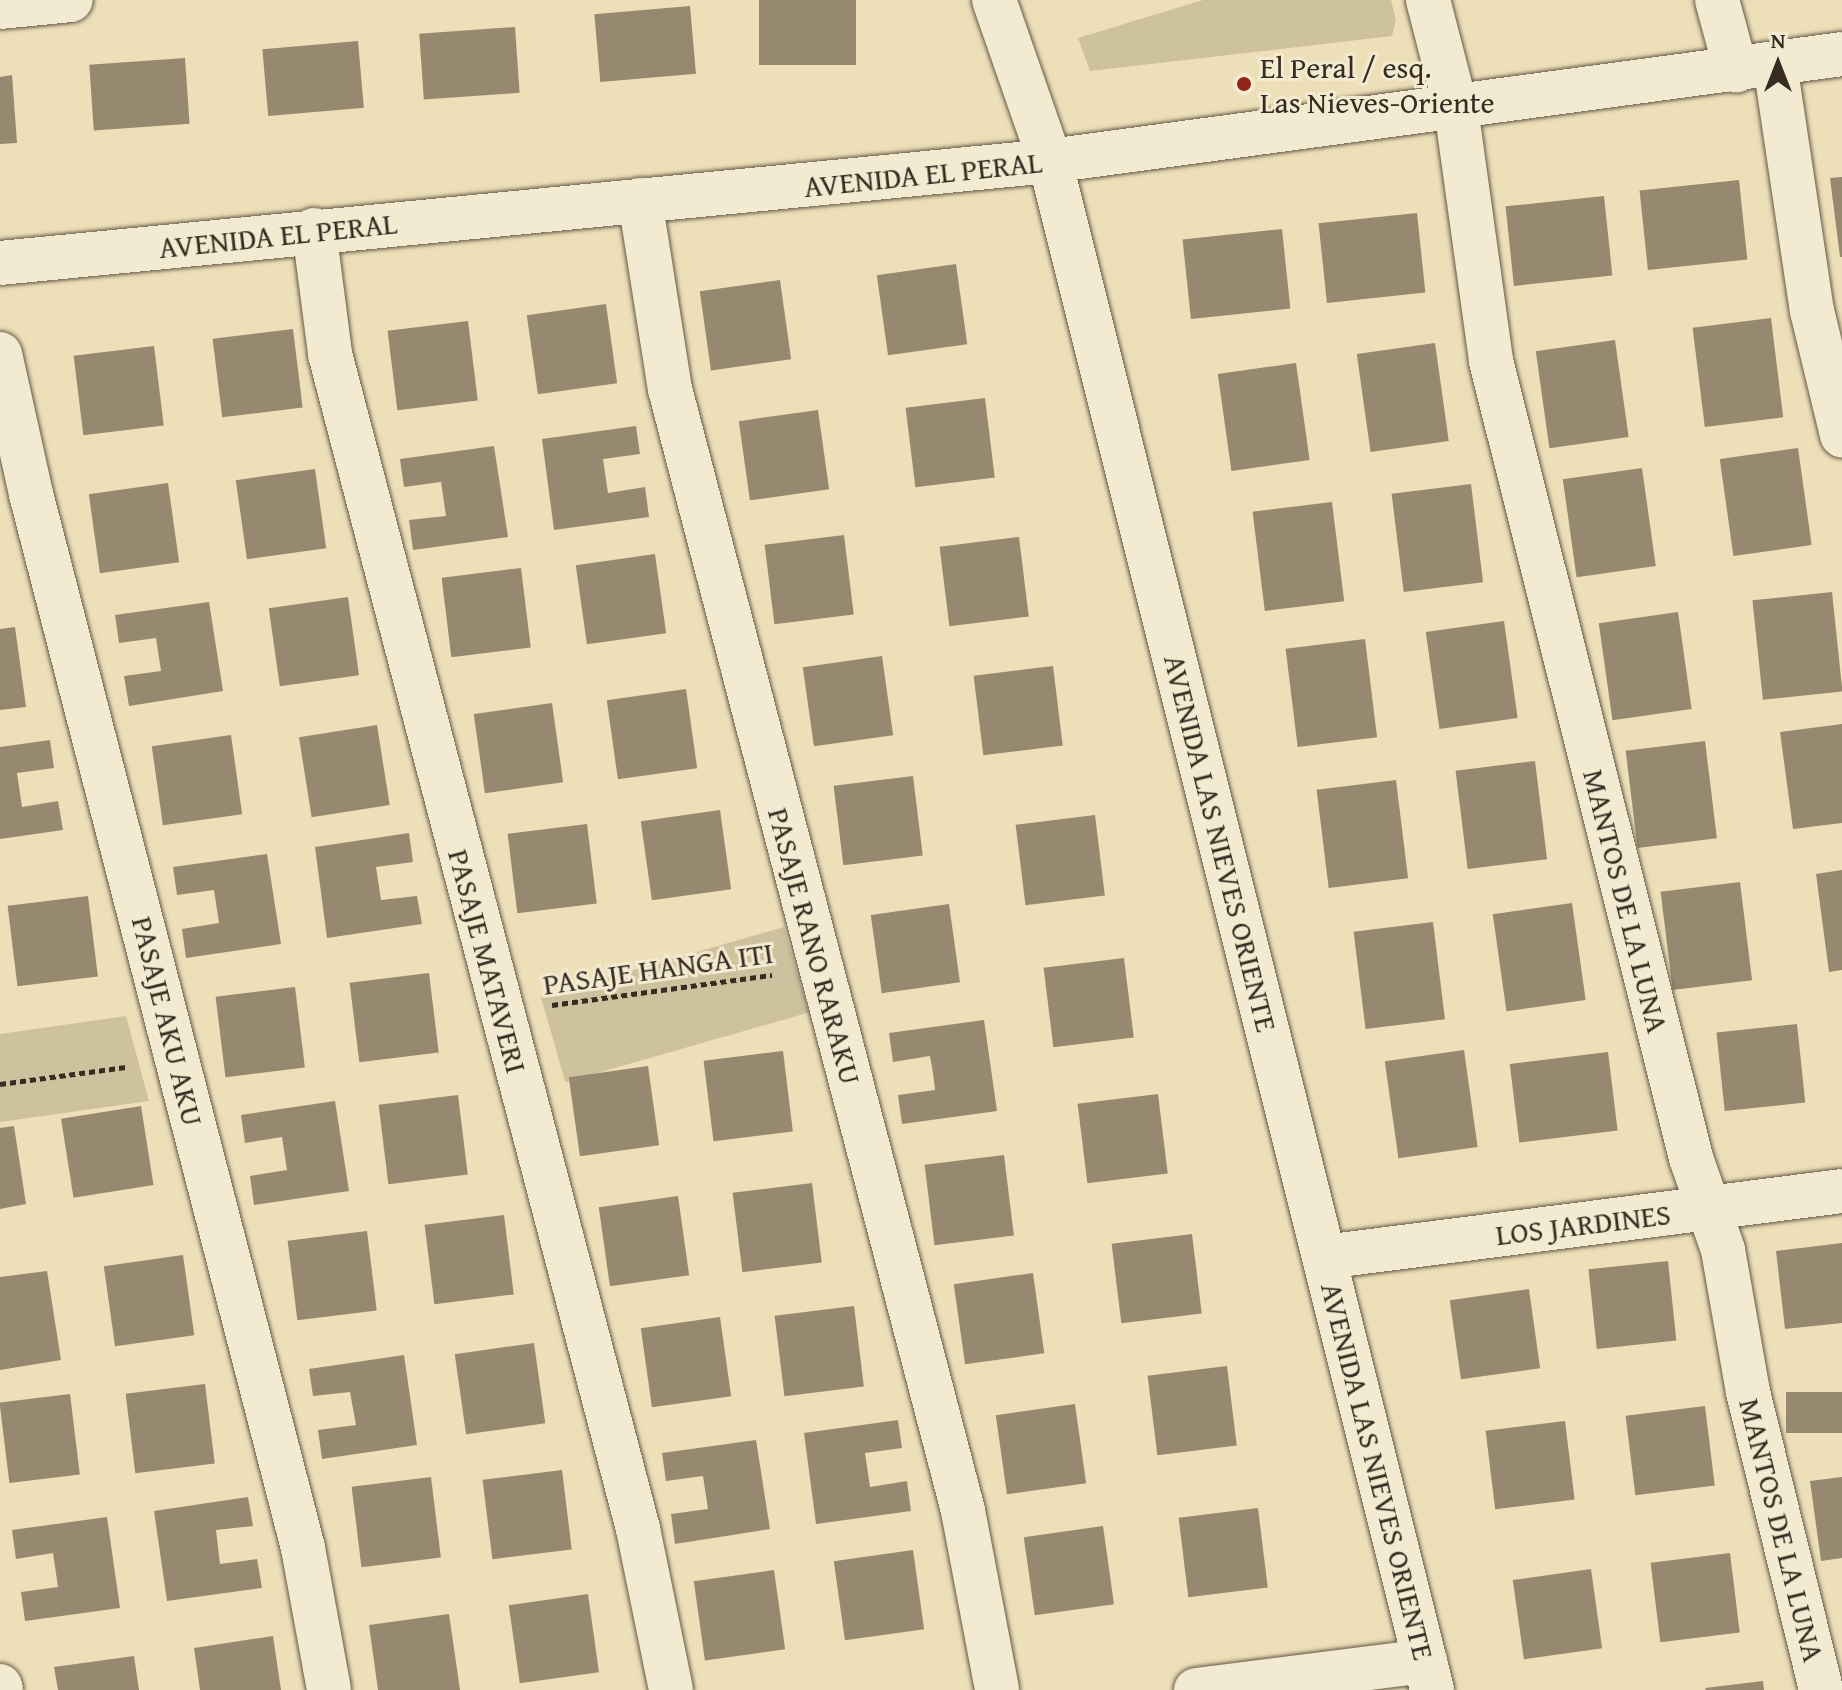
<!DOCTYPE html>
<style>
body{margin:0}
#map{position:relative;width:1842px;height:1690px;overflow:hidden;background:#ede0b8;font-family:"Gentium Book Plus",serif}
div>[style]{position:absolute}
.green>*{inset:0;background:#cec19e;transform-origin:0 0}
.building>*{inset:0;background:#968970;transform-origin:0 0}
.path>*{height:5px;margin-top:-2.5px;transform-origin:0;background:repeating-linear-gradient(90deg,#372b22 0 6px,transparent 0 10px)}
.roads{filter:drop-shadow(0 0 2px #645848) drop-shadow(0 0 2px #645848)}
.street>*{height:44px;margin:-22px;padding:0 22px;transform-origin:22px;border-radius:22px;background:#f3ebd1}
.secondary>*{height:44px;margin:-22px;padding:0 22px;transform-origin:22px;border-radius:22px;background:#f3ebd1}
.dots>*{width:22px;height:22px;translate:-50% -50%;box-sizing:border-box;border:4px solid #f3ebd1;border-radius:50%}
span{translate:-50% -50%;white-space:nowrap;text-align:center;line-height:1.15;-webkit-text-stroke:6px #f3ebd1;paint-order:stroke}
.poi-label{font-size:30px;color:#372b22}
.left{translate:0 -50%;text-align:left}
.street-label{font-size:30px;color:#372b22}
.north{position:absolute;left:1738px;top:24px;width:80px;height:80px;-webkit-text-stroke:6px #f3ebd1;paint-order:stroke;rotate:0deg;font-size:22px;font-weight:700;line-height:32px;text-align:center;color:#372b22}
.north::after{content:'';display:block;margin:auto;width:28px;height:36px;background:#372b22;clip-path:polygon(50% 0,100% 100%,50% 72%,0 100%)}
</style>
<div id="map">
<div class="green">
<i style="clip-path:polygon(1203px 0,1391px 0,1396px 20px,1392px 36px,1090px 71px,1078px 38px)"></i>
<i style="left:784px;top:927px;width:89px;height:253px;rotate:74deg"></i>
<i style="clip-path:polygon(126px 1016px,149px 1101px,0 1122px,0 1034px)"></i>
</div>
<div class="building">
<i style="left:759px;top:0;width:97px;height:65px"></i>
<i style="left:690px;top:6px;width:68px;height:96px;rotate:85deg"></i>
<i style="left:515px;top:27px;width:66px;height:96px;rotate:86deg"></i>
<i style="left:358px;top:41px;width:67px;height:96px;rotate:85deg"></i>
<i style="left:185px;top:58px;width:66px;height:96px;rotate:86deg"></i>
<i style="clip-path:polygon(12px 75px,17px 143px,0 144px,0 77px)"></i>
<i style="clip-path:polygon(1842px 177px,1842px 257px,1840px 257px,1830px 178px)"></i>
<i style="left:1739px;top:180px;width:80px;height:100px;rotate:84deg"></i>
<i style="left:1604px;top:196px;width:80px;height:99px;rotate:84deg"></i>
<i style="left:1417px;top:213px;width:80px;height:99px;rotate:84deg"></i>
<i style="left:1282px;top:229px;width:80px;height:100px;rotate:84deg"></i>
<i style="left:956px;top:264px;width:81px;height:80px;rotate:82deg"></i>
<i style="left:780px;top:280px;width:80px;height:81px;rotate:82deg"></i>
<i style="left:606px;top:304px;width:80px;height:80px;rotate:82deg"></i>
<i style="left:1771px;top:318px;width:100px;height:79px;rotate:83deg"></i>
<i style="left:468px;top:321px;width:80px;height:81px;rotate:83deg"></i>
<i style="left:293px;top:329px;width:79px;height:81px;rotate:83deg"></i>
<i style="left:1615px;top:340px;width:98px;height:80px;rotate:82deg"></i>
<i style="left:1435px;top:343px;width:99px;height:79px;rotate:82deg"></i>
<i style="left:154px;top:346px;width:80px;height:81px;rotate:83deg"></i>
<i style="left:1296px;top:363px;width:98px;height:79px;rotate:82deg"></i>
<i style="left:985px;top:398px;width:80px;height:80px;rotate:83deg"></i>
<i style="left:818px;top:410px;width:80px;height:80px;rotate:82deg"></i>
<i style="clip-path:polygon(636px 426px,640px 454px,603px 459px,608px 493px,645px 487px,649px 517px,554px 530px,542px 439px)"></i>
<i style="clip-path:polygon(494px 446px,508px 537px,413px 550px,409px 520px,446px 516px,441px 482px,404px 487px,400px 459px)"></i>
<i style="left:1798px;top:448px;width:98px;height:79px;rotate:82deg"></i>
<i style="left:1642px;top:468px;width:99px;height:80px;rotate:82deg"></i>
<i style="left:315px;top:469px;width:80px;height:80px;rotate:82deg"></i>
<i style="left:168px;top:483px;width:80px;height:80px;rotate:82deg"></i>
<i style="left:1471px;top:484px;width:99px;height:80px;rotate:83deg"></i>
<i style="left:1332px;top:502px;width:100px;height:80px;rotate:83deg"></i>
<i style="left:844px;top:535px;width:80px;height:80px;rotate:83deg"></i>
<i style="left:1019px;top:537px;width:80px;height:80px;rotate:83deg"></i>
<i style="left:655px;top:554px;width:80px;height:80px;rotate:82deg"></i>
<i style="left:521px;top:568px;width:80px;height:80px;rotate:83deg"></i>
<i style="left:1832px;top:592px;width:100px;height:80px;rotate:84deg"></i>
<i style="left:348px;top:597px;width:79px;height:80px;rotate:82deg"></i>
<i style="clip-path:polygon(209px 602px,223px 691px,129px 706px,124px 676px,161px 671px,156px 638px,119px 643px,115px 615px)"></i>
<i style="left:1678px;top:612px;width:98px;height:80px;rotate:82deg"></i>
<i style="left:1504px;top:621px;width:98px;height:79px;rotate:82deg"></i>
<i style="clip-path:polygon(15px 627px,26px 707px,0 710px,0 629px)"></i>
<i style="left:1365px;top:639px;width:99px;height:80px;rotate:83deg"></i>
<i style="left:882px;top:656px;width:80px;height:80px;rotate:82deg"></i>
<i style="left:1053px;top:666px;width:80px;height:80px;rotate:83deg"></i>
<i style="left:686px;top:689px;width:80px;height:80px;rotate:82deg"></i>
<i style="left:552px;top:703px;width:80px;height:79px;rotate:82deg"></i>
<i style="clip-path:polygon(1842px 724px,1842px 823px,1793px 829px,1780px 732px)"></i>
<i style="left:377px;top:725px;width:81px;height:79px;rotate:81deg"></i>
<i style="left:231px;top:735px;width:80px;height:80px;rotate:82deg"></i>
<i style="clip-path:polygon(50px 740px,54px 768px,17px 773px,22px 807px,58px 801px,63px 830px,0 839px,0 747px)"></i>
<i style="left:1705px;top:741px;width:98px;height:80px;rotate:83deg"></i>
<i style="left:1535px;top:761px;width:99px;height:80px;rotate:83deg"></i>
<i style="left:913px;top:776px;width:80px;height:80px;rotate:83deg"></i>
<i style="left:1396px;top:780px;width:99px;height:80px;rotate:83deg"></i>
<i style="left:720px;top:810px;width:80px;height:80px;rotate:82deg"></i>
<i style="left:1095px;top:815px;width:81px;height:80px;rotate:83deg"></i>
<i style="left:587px;top:824px;width:80px;height:80px;rotate:83deg"></i>
<i style="clip-path:polygon(409px 833px,413px 862px,376px 867px,381px 900px,417px 896px,422px 924px,327px 938px,315px 847px)"></i>
<i style="clip-path:polygon(267px 854px,281px 944px,186px 958px,182px 929px,219px 923px,214px 890px,177px 895px,173px 867px)"></i>
<i style="clip-path:polygon(1842px 870px,1842px 970px,1829px 972px,1816px 874px)"></i>
<i style="left:1740px;top:882px;width:99px;height:80px;rotate:83deg"></i>
<i style="left:88px;top:896px;width:81px;height:81px;rotate:83deg"></i>
<i style="left:1572px;top:903px;width:98px;height:80px;rotate:82deg"></i>
<i style="left:949px;top:904px;width:79px;height:79px;rotate:82deg"></i>
<i style="left:1433px;top:922px;width:98px;height:80px;rotate:83deg"></i>
<i style="left:1124px;top:958px;width:80px;height:81px;rotate:83deg"></i>
<i style="left:429px;top:973px;width:80px;height:80px;rotate:83deg"></i>
<i style="left:295px;top:987px;width:81px;height:80px;rotate:83deg"></i>
<i style="clip-path:polygon(984px 1020px,997px 1111px,902px 1124px,898px 1095px,935px 1090px,933px 1073px,930px 1056px,893px 1062px,889px 1033px)"></i>
<i style="left:1797px;top:1024px;width:79px;height:81px;rotate:84deg"></i>
<i style="left:1464px;top:1050px;width:98px;height:80px;rotate:82deg"></i>
<i style="left:783px;top:1051px;width:81px;height:80px;rotate:83deg"></i>
<i style="left:1608px;top:1052px;width:79px;height:99px;rotate:83deg"></i>
<i style="left:648px;top:1066px;width:80px;height:80px;rotate:82deg"></i>
<i style="left:1158px;top:1094px;width:80px;height:81px;rotate:83deg"></i>
<i style="left:458px;top:1095px;width:80px;height:80px;rotate:83deg"></i>
<i style="clip-path:polygon(335px 1101px,349px 1191px,254px 1205px,250px 1176px,287px 1170px,282px 1137px,245px 1143px,241px 1115px)"></i>
<i style="left:141px;top:1106px;width:80px;height:81px;rotate:81deg"></i>
<i style="clip-path:polygon(14px 1126px,26px 1204px,0 1209px,0 1128px)"></i>
<i style="left:1004px;top:1155px;width:81px;height:80px;rotate:83deg"></i>
<i style="left:812px;top:1183px;width:80px;height:80px;rotate:83deg"></i>
<i style="left:678px;top:1196px;width:80px;height:80px;rotate:82deg"></i>
<i style="left:504px;top:1215px;width:80px;height:80px;rotate:83deg"></i>
<i style="left:367px;top:1231px;width:80px;height:80px;rotate:83deg"></i>
<i style="left:1192px;top:1234px;width:80px;height:81px;rotate:83deg"></i>
<i style="clip-path:polygon(1842px 1243px,1842px 1323px,1785px 1329px,1776px 1251px)"></i>
<i style="left:183px;top:1255px;width:81px;height:80px;rotate:82deg"></i>
<i style="left:1668px;top:1261px;width:80px;height:80px;rotate:84deg"></i>
<i style="clip-path:polygon(47px 1271px,61px 1360px,0 1370px,0 1277px)"></i>
<i style="left:1033px;top:1273px;width:81px;height:80px;rotate:82deg"></i>
<i style="left:1529px;top:1289px;width:80px;height:80px;rotate:82deg"></i>
<i style="left:854px;top:1306px;width:81px;height:80px;rotate:83deg"></i>
<i style="left:720px;top:1317px;width:80px;height:80px;rotate:82deg"></i>
<i style="left:534px;top:1343px;width:81px;height:80px;rotate:82deg"></i>
<i style="clip-path:polygon(404px 1355px,417px 1445px,322px 1459px,318px 1430px,356px 1425px,350px 1392px,313px 1396px,309px 1369px)"></i>
<i style="left:1227px;top:1366px;width:80px;height:80px;rotate:83deg"></i>
<i style="left:205px;top:1384px;width:80px;height:80px;rotate:83deg"></i>
<i style="left:1842px;top:1392px;width:41px;height:56px;rotate:90deg"></i>
<i style="left:70px;top:1394px;width:81px;height:71px;rotate:83deg"></i>
<i style="left:1075px;top:1404px;width:80px;height:80px;rotate:82deg"></i>
<i style="left:1705px;top:1406px;width:80px;height:80px;rotate:83deg"></i>
<i style="clip-path:polygon(898px 1420px,902px 1448px,865px 1453px,870px 1487px,907px 1481px,911px 1511px,816px 1524px,804px 1433px)"></i>
<i style="left:1565px;top:1421px;width:79px;height:80px;rotate:83deg"></i>
<i style="clip-path:polygon(756px 1440px,770px 1529px,675px 1544px,671px 1514px,708px 1509px,703px 1476px,666px 1481px,662px 1453px)"></i>
<i style="left:562px;top:1470px;width:80px;height:80px;rotate:83deg"></i>
<i style="left:431px;top:1477px;width:81px;height:80px;rotate:83deg"></i>
<i style="clip-path:polygon(1842px 1477px,1842px 1558px,1821px 1561px,1810px 1481px)"></i>
<i style="clip-path:polygon(248px 1497px,253px 1526px,216px 1530px,220px 1564px,257px 1559px,262px 1588px,167px 1601px,154px 1511px)"></i>
<i style="left:1258px;top:1508px;width:80px;height:80px;rotate:83deg"></i>
<i style="clip-path:polygon(107px 1517px,120px 1608px,25px 1621px,21px 1592px,58px 1587px,53px 1553px,16px 1559px,12px 1530px)"></i>
<i style="left:1103px;top:1526px;width:79px;height:80px;rotate:82deg"></i>
<i style="left:913px;top:1550px;width:80px;height:80px;rotate:82deg"></i>
<i style="left:1730px;top:1553px;width:80px;height:80px;rotate:83deg"></i>
<i style="left:1591px;top:1569px;width:80px;height:79px;rotate:82deg"></i>
<i style="left:774px;top:1570px;width:80px;height:81px;rotate:82deg"></i>
<i style="left:588px;top:1594px;width:79px;height:80px;rotate:82deg"></i>
<i style="clip-path:polygon(449px 1614px,460px 1690px,378px 1690px,369px 1625px)"></i>
<i style="clip-path:polygon(273px 1636px,281px 1690px,200px 1690px,194px 1648px)"></i>
<i style="clip-path:polygon(134px 1656px,139px 1690px,58px 1690px,54px 1667px)"></i>
<i style="clip-path:polygon(1763px 1681px,1764px 1690px,1706px 1690px,1705px 1688px)"></i>
</div>
<div class="path">
<i style="left:552px;top:1005px;width:222px;rotate:-7.8deg"></i>
<i style="left:0;top:1084px;width:127px;rotate:-7.7deg"></i>
</div>
<div class="roads">
<div class="street">
<i style="left:1428px;top:0;width:112px;rotate:75.5deg"></i>
<i style="left:1456px;top:108px;width:255px;rotate:82.1deg"></i>
<i style="left:1491px;top:361px;width:822px;rotate:75.91deg"></i>
<i style="left:1691px;top:1158px;width:97px;rotate:70.8deg"></i>
<i style="left:1723px;top:1250px;width:144px;rotate:80deg"></i>
<i style="left:1748px;top:1392px;width:307px;rotate:76.2deg"></i>
<i style="left:1717px;top:0;width:73px;rotate:74.8deg"></i>
<i style="left:0;top:7px;width:71px;rotate:-5.6deg"></i>
<i style="left:1775px;top:64px;width:250px;rotate:81.5deg"></i>
<i style="left:1812px;top:311px;width:128px;rotate:76.4deg"></i>
<i style="left:640px;top:200px;width:191px;rotate:81deg"></i>
<i style="left:670px;top:389px;width:1160px;rotate:75.36deg"></i>
<i style="left:963px;top:1511px;width:182px;rotate:79.2deg"></i>
<i style="left:314px;top:230px;width:125px;rotate:82.6deg"></i>
<i style="left:330px;top:354px;width:1215px;rotate:75.31deg"></i>
<i style="left:638px;top:1529px;width:164px;rotate:78.4deg"></i>
<i style="left:0;top:354px;width:143px;rotate:77.5deg"></i>
<i style="left:31px;top:494px;width:1089px;rotate:75.53deg"></i>
<i style="left:303px;top:1548px;width:144px;rotate:79.6deg"></i>
<i style="left:1324px;top:1257px;width:522px;rotate:-7.26deg"></i>
<i style="left:0;top:1686px;width:4px;rotate:76deg"></i>
<i style="left:1196px;top:1690px;width:231px;rotate:-7.2deg"></i>
</div>
<div class="secondary">
<i style="left:994px;top:0;width:170px;rotate:70.8deg"></i>
<i style="left:1050px;top:161px;width:1576px;rotate:75.97deg"></i>
<i style="left:0;top:263px;width:1055px;rotate:-5.55deg"></i>
<i style="left:1050px;top:161px;width:799px;rotate:-7.69deg"></i>
</div>
</div>
<div class="dots">
<i style="left:1244px;top:84px;background:#8f2418"></i>
</div>
<div class="poi-label">
<span class="left" style="left:1260px;top:84px">El Peral / esq.<br>Las Nieves-Oriente</span>
</div>
<div class="street-label">
<span style="left:923px;top:174px;rotate:-6deg">AVENIDA EL PERAL</span>
<span style="left:278px;top:235px;rotate:-6deg">AVENIDA EL PERAL</span>
<span style="left:1221px;top:843px;rotate:76deg">AVENIDA LAS NIEVES ORIENTE</span>
<span style="left:1626px;top:901px;rotate:76deg">MANTOS DE LA LUNA</span>
<span style="left:815px;top:946px;rotate:75deg">PASAJE RANO RARAKU</span>
<span style="left:488px;top:961px;rotate:75deg">PASAJE MATAVERI</span>
<span style="left:658px;top:968px;rotate:-8deg">PASAJE HANGA ITI</span>
<span style="left:168px;top:1021px;rotate:76deg">PASAJE AKU AKU</span>
<span style="left:1583px;top:1224px;rotate:-7deg">LOS JARDINES</span>
<span style="left:1378px;top:1471px;rotate:76deg">AVENIDA LAS NIEVES ORIENTE</span>
<span style="left:1782px;top:1530px;rotate:76deg">MANTOS DE LA LUNA</span>
</div>
<div class="north">N</div>
</div>
